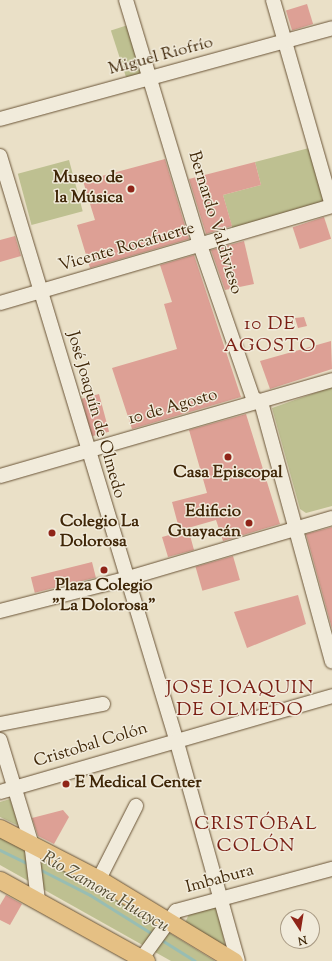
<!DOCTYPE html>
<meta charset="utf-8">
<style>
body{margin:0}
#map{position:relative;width:332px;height:961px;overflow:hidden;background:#eae0c7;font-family:"Sorts Mill Goudy",serif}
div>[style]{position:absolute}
.green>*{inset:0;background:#bec091;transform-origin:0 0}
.stream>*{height:3px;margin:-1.5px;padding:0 1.5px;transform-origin:1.5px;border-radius:1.5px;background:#98bdb3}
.building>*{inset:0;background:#dda095;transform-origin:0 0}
.roads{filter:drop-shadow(0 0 1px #6a5437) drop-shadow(0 0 1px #6a5437)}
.minor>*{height:14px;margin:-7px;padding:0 7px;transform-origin:7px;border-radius:7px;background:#f1ebdb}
.major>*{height:17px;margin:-8.5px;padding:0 8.5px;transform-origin:8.5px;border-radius:8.5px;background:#e5c084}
.dots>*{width:11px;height:11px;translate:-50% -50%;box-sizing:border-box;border:2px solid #f1ebdb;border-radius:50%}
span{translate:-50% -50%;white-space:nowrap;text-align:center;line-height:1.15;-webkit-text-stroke:3px #f1ebdb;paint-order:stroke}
.street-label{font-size:17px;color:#3f2607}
.poi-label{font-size:17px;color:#3f2607;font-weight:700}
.right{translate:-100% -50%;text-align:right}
.left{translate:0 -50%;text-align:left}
.water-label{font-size:18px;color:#554c32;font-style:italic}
.quarter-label{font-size:19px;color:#7a1f14;letter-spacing:1px}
.north{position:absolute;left:280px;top:909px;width:40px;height:40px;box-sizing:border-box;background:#f1ebdb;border:1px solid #aa9c86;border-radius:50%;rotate:168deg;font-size:11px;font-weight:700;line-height:16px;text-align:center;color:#3f2607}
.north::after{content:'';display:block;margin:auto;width:14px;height:18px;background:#8f2418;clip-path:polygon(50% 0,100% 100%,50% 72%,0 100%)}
</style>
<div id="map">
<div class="green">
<i style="left:128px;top:25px;width:52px;height:18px;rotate:72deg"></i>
<i style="clip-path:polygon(313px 147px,327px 203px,233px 230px,223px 195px,261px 185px,255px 162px)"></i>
<i style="left:69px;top:160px;width:53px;height:53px;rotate:75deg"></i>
<i style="clip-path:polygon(332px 387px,332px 506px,306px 513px,300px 509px,272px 408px)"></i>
<i style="clip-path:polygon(10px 799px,19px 826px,0 817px,0 802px)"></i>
<i style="clip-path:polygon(0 836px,74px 874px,215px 961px,171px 961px,0 865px)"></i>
<i style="clip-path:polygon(218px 906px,225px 946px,185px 923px,189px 914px)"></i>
</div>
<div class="stream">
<i style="left:0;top:850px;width:32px;rotate:26deg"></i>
<i style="left:39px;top:869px;width:57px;rotate:27deg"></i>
<i style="left:90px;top:895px;width:75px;rotate:32deg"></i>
<i style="left:160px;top:939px;width:41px;rotate:32.2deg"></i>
</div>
<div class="building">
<i style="left:307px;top:4px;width:21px;height:22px;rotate:73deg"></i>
<i style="clip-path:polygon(165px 159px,189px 239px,90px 268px,77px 225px,95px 220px,83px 181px)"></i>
<i style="clip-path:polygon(255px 162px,261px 185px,223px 195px,232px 226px,206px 234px,189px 179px)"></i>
<i style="left:324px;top:217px;width:23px;height:33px;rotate:72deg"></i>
<i style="clip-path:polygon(15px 236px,21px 256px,0 262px,0 240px)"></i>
<i style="clip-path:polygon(244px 241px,254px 284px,225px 290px,211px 250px)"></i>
<i style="clip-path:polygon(194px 255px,241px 397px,132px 429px,112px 368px,177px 349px,164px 304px,172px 302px,160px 265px)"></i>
<i style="clip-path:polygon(304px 317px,307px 326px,298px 328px,295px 318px)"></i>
<i style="clip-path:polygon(331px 341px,332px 369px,270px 389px,260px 361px)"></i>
<i style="left:99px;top:394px;width:39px;height:18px;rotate:75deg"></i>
<i style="clip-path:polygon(246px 414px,280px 524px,223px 541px,216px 520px,188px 528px,194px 550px,168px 557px,162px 537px,180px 532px,172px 502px,207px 493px,189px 430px)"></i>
<i style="clip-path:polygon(332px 527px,332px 629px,306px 534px)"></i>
<i style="left:233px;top:556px;width:25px;height:39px;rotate:74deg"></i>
<i style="left:92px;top:562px;width:16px;height:63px;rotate:76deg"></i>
<i style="clip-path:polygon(298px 595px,306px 624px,247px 648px,234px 612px)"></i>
<i style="clip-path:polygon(63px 810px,69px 817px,54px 844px,38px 836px,32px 818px)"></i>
<i style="clip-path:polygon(6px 895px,22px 904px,10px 925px,0 920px,0 905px)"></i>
</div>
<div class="roads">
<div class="minor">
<i style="left:126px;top:0;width:256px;rotate:73.2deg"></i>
<i style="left:200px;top:245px;width:162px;rotate:70.9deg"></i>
<i style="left:253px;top:398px;width:9px;rotate:27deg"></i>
<i style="left:261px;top:402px;width:269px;rotate:74.7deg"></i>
<i style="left:273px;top:0;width:214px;rotate:74deg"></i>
<i style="left:0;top:119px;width:344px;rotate:-15.3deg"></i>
<i style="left:0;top:156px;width:609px;rotate:73.2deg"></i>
<i style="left:176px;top:739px;width:230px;rotate:74.4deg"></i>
<i style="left:0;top:303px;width:346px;rotate:-16.3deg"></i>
<i style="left:0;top:476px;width:346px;rotate:-16.1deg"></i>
<i style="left:0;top:611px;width:129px;rotate:-14.4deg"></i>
<i style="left:125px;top:579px;width:216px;rotate:-16.4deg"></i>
<i style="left:0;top:724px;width:105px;rotate:-11deg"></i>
<i style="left:0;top:740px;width:107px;rotate:73.1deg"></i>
<i style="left:31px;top:842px;width:59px;rotate:83.2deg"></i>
<i style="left:0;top:792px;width:346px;rotate:-16.1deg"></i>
<i style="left:99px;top:879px;width:82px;rotate:-63.1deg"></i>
<i style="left:142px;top:958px;width:58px;rotate:-54.1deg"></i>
<i style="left:176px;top:911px;width:162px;rotate:-15.1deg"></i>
</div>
<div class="major">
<i style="left:0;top:828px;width:111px;rotate:27.3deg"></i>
<i style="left:99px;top:879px;width:158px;rotate:31.3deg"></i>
<i style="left:0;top:880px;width:167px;rotate:29deg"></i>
</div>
</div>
<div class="dots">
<i style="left:131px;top:189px;background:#8f2418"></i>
<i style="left:228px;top:457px;background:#8f2418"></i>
<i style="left:249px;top:523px;background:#8f2418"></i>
<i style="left:52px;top:533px;background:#8f2418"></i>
<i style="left:104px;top:570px;background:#8f2418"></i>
<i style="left:66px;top:784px;background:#8f2418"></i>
</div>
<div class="street-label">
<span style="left:161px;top:57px;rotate:-15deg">Miguel Riofrío</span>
<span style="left:214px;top:223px;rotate:73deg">Bernardo Valdivieso</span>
<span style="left:127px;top:248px;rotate:-16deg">Vicente Rocafuerte</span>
<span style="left:173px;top:408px;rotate:-16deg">10 de Agosto</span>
<span style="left:95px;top:415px;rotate:74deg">José Joaquín de Olmedo</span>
<span style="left:91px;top:746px;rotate:-17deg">Cristobal Colón</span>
<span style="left:220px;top:880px;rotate:-15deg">Imbabura</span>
</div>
<div class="poi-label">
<span class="right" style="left:123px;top:189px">Museo de<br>la Música</span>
<span style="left:228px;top:474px">Casa Episcopal</span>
<span class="right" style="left:241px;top:523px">Edificio<br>Guayacán</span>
<span class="left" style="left:60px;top:533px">Colegio La<br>Dolorosa</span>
<span style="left:104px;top:597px">Plaza Colegio<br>"La Dolorosa"</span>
<span class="left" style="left:75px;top:784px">E Medical Center</span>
</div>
<div class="water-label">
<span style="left:105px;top:893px;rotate:30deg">Río Zamora Huaycu</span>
</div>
<div class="quarter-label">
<span style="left:270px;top:336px">10 DE<br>AGOSTO</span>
<span style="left:240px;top:700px">JOSE JOAQUIN<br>DE OLMEDO</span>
<span style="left:256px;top:836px">CRISTÓBAL<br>COLÓN</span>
</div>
<div class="north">N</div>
</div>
